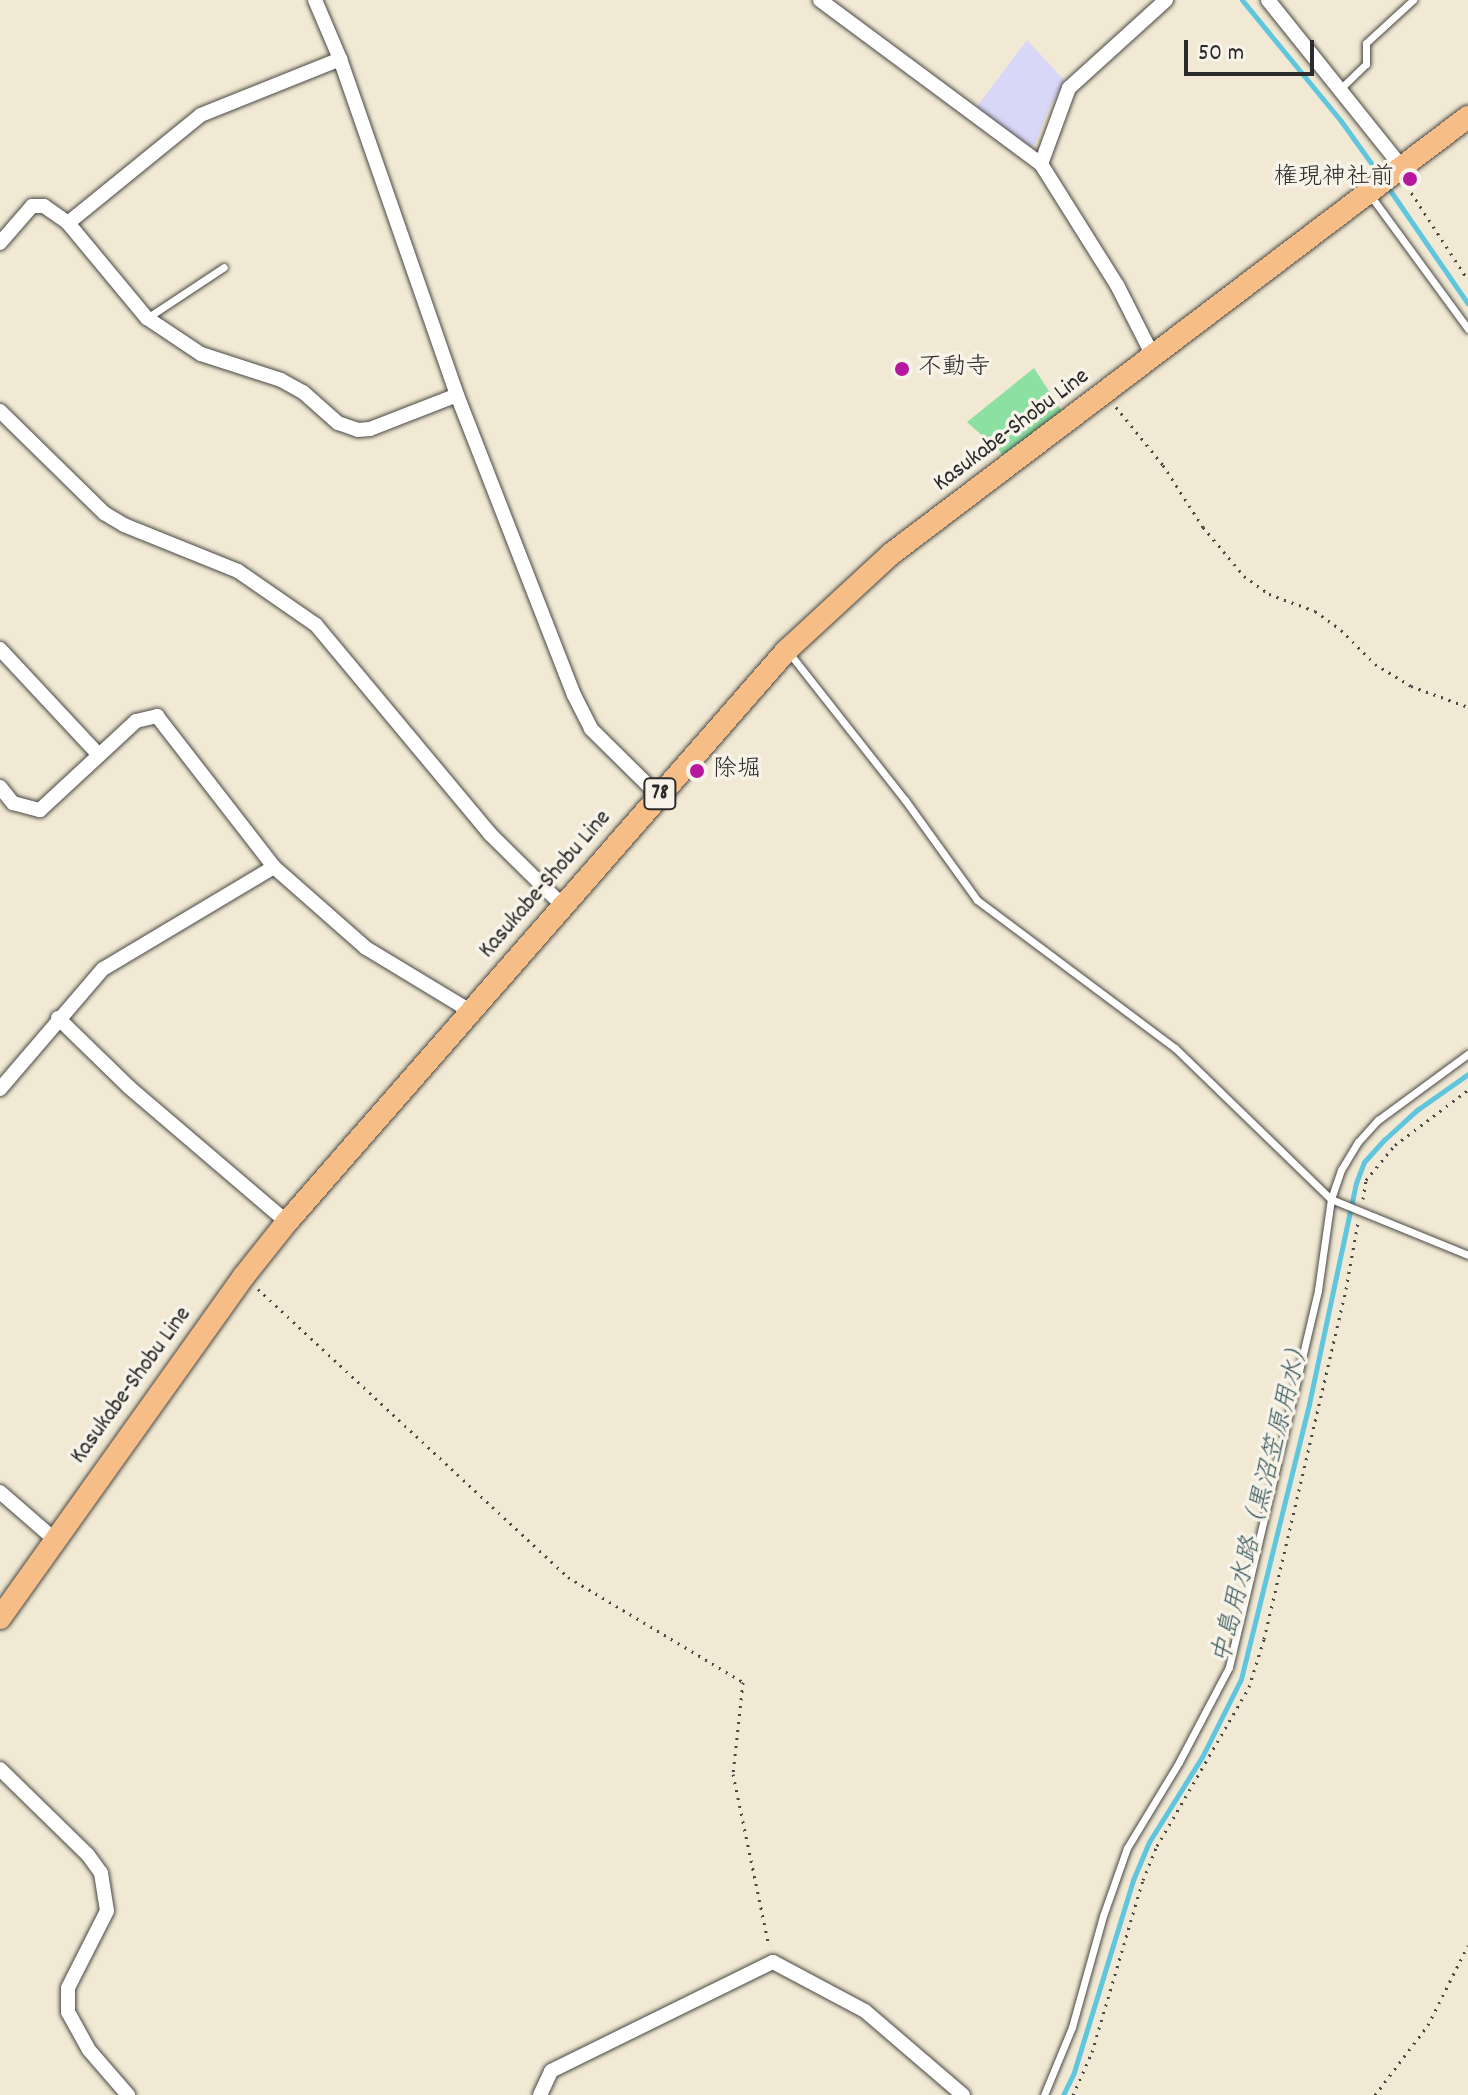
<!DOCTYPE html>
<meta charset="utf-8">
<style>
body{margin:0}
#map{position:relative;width:1468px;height:2095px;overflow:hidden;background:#f1e9d3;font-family:Dekko,"Klee One",sans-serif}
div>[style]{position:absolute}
.built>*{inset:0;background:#d8d7f8}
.green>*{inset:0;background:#8be0a2}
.stream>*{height:5px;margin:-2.5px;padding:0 2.5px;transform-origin:2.5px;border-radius:2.5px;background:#60c6dd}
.path>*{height:3px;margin-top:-1.5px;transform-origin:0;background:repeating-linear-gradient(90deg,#494844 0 2px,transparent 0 8px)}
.roads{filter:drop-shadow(0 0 2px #494844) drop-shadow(0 0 2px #494844)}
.lane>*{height:7px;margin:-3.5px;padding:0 3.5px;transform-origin:3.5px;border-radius:3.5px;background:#fff}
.street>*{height:14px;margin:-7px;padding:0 7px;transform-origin:7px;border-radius:7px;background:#fff}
.primary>*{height:22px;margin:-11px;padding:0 11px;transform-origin:11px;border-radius:11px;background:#f6be86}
.dots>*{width:22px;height:22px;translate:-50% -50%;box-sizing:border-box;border:4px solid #f7f3e8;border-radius:50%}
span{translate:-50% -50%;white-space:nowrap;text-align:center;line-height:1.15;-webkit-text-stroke:7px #f7f3e8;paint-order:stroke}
.shield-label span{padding:2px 6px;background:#f7f3e8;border:2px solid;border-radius:6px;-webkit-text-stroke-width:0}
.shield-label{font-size:22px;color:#2b2b2b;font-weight:700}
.poi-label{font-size:24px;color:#2b2b2b}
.right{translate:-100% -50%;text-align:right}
.left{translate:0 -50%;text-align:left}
.street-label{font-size:24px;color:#2b2b2b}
.water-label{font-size:26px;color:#3b5a60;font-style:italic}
.scale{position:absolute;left:1184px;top:40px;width:130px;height:36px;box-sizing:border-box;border:4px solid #2b2b2b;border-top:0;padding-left:10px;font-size:24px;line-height:28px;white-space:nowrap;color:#2b2b2b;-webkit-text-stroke:6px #f7f3e8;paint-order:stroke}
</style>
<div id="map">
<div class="built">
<i style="clip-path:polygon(1027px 40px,1065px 81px,1049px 108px,1035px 144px,1029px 147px,976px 108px)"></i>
</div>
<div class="green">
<i style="clip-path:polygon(1034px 368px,1065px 416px,1007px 458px,967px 422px)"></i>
</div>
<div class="stream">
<i style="left:1242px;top:0;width:156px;rotate:50.7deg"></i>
<i style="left:1341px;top:121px;width:65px;rotate:54.4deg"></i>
<i style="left:1387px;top:186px;width:143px;rotate:55.5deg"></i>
<i style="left:1063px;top:2095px;width:25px;rotate:-64deg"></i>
<i style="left:1074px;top:2072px;width:201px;rotate:-72.9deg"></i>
<i style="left:1133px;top:1880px;width:41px;rotate:-67.2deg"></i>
<i style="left:1149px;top:1842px;width:100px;rotate:-58.1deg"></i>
<i style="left:1202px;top:1757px;width:87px;rotate:-63.4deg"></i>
<i style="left:1241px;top:1679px;width:283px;rotate:-76.1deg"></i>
<i style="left:1309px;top:1404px;width:226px;rotate:-78deg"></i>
<i style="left:1356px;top:1183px;width:22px;rotate:-69deg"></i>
<i style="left:1364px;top:1162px;width:30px;rotate:-48deg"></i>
<i style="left:1384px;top:1140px;width:45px;rotate:-42.3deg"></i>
<i style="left:1417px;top:1110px;width:62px;rotate:-35.2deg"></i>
</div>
<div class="path">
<i style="left:1407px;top:186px;width:112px;rotate:57deg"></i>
<i style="left:1116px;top:407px;width:75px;rotate:51deg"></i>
<i style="left:1163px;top:465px;width:74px;rotate:57.2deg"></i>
<i style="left:1203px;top:527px;width:64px;rotate:50.1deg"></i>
<i style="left:1244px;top:576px;width:31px;rotate:36deg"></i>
<i style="left:1269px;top:594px;width:49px;rotate:20.3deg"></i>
<i style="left:1315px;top:611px;width:32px;rotate:36deg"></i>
<i style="left:1341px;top:630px;width:48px;rotate:45deg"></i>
<i style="left:1375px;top:664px;width:42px;rotate:31.4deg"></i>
<i style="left:1411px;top:686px;width:61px;rotate:20.2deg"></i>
<i style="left:1363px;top:1199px;width:19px;rotate:-81deg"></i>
<i style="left:1366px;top:1180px;width:45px;rotate:-50.4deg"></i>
<i style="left:1395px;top:1145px;width:91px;rotate:-37deg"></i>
<i style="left:258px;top:1289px;width:423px;rotate:42.9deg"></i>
<i style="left:568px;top:1577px;width:204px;rotate:31deg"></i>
<i style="left:743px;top:1682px;width:93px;rotate:96.2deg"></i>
<i style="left:733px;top:1774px;width:176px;rotate:78.2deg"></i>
<i style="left:1073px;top:2095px;width:47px;rotate:-66.2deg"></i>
<i style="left:1092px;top:2052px;width:179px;rotate:-73.5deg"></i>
<i style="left:1143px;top:1880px;width:37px;rotate:-68deg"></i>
<i style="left:1157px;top:1846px;width:184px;rotate:-59.9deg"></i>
<i style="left:1249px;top:1687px;width:50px;rotate:-72.6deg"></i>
<i style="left:1264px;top:1639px;width:359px;rotate:-76.8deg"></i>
<i style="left:1346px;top:1289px;width:68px;rotate:-79.8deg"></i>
<i style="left:1375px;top:2095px;width:88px;rotate:-52.9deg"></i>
<i style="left:1428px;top:2025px;width:89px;rotate:-63.4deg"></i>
</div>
<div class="roads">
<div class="lane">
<i style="left:1340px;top:89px;width:36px;rotate:-44deg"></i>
<i style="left:1366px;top:64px;width:21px;rotate:-90deg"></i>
<i style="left:1366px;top:43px;width:64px;rotate:-42.5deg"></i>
<i style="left:1370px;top:195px;width:166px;rotate:53.8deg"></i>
<i style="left:147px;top:318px;width:92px;rotate:-33.5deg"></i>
<i style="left:790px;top:654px;width:186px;rotate:51.8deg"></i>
<i style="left:905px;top:800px;width:123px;rotate:54.2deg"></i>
<i style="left:977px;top:900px;width:247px;rotate:36.8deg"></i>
<i style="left:1175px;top:1048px;width:217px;rotate:44.1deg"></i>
<i style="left:1331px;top:1199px;width:148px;rotate:22.2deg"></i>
<i style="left:1044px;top:2095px;width:74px;rotate:-67.6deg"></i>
<i style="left:1072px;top:2027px;width:115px;rotate:-74.4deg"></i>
<i style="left:1103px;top:1916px;width:72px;rotate:-70.6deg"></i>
<i style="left:1127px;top:1848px;width:100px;rotate:-58.8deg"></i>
<i style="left:1179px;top:1762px;width:107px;rotate:-62.2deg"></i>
<i style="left:1229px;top:1667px;width:387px;rotate:-76.7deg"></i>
<i style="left:1318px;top:1290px;width:92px;rotate:-81.9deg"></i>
<i style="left:1331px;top:1199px;width:31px;rotate:-71deg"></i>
<i style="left:1341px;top:1170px;width:33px;rotate:-59deg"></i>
<i style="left:1358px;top:1142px;width:30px;rotate:-48deg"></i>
<i style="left:1378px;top:1120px;width:112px;rotate:-36.3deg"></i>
</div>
<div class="street">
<i style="left:315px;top:0;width:64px;rotate:67deg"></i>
<i style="left:340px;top:59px;width:356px;rotate:70.8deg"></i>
<i style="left:457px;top:395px;width:322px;rotate:68.7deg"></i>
<i style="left:574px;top:695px;width:38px;rotate:63deg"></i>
<i style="left:591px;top:729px;width:95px;rotate:44.6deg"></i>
<i style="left:820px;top:0;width:275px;rotate:36.6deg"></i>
<i style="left:1041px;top:164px;width:143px;rotate:57.9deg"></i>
<i style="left:1117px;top:285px;width:80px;rotate:63.1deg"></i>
<i style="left:1268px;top:0;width:214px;rotate:51.3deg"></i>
<i style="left:1041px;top:164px;width:81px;rotate:-69.8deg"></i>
<i style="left:1069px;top:88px;width:131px;rotate:-42.2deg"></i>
<i style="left:68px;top:223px;width:124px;rotate:50.3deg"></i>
<i style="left:147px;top:318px;width:65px;rotate:33.7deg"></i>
<i style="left:201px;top:354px;width:84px;rotate:18deg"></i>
<i style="left:281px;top:380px;width:25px;rotate:29deg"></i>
<i style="left:303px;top:392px;width:47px;rotate:41.5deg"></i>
<i style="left:338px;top:423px;width:21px;rotate:19deg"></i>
<i style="left:358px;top:430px;width:12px;rotate:-5deg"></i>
<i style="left:370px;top:429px;width:93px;rotate:-21.3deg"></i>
<i style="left:0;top:243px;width:49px;rotate:-49.1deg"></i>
<i style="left:32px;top:206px;width:12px"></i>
<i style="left:44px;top:206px;width:29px;rotate:35deg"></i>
<i style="left:68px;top:223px;width:171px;rotate:-39.1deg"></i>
<i style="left:201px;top:115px;width:150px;rotate:-21.9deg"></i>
<i style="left:0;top:411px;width:146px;rotate:44.4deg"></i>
<i style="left:104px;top:513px;width:23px;rotate:31deg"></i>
<i style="left:124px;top:525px;width:123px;rotate:22deg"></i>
<i style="left:238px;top:571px;width:95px;rotate:34.7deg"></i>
<i style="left:316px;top:625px;width:272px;rotate:50.2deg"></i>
<i style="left:490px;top:834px;width:101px;rotate:44.6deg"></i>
<i style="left:0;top:649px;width:145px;rotate:47deg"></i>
<i style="left:0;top:787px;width:21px;rotate:51deg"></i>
<i style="left:13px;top:803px;width:28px;rotate:15deg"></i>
<i style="left:40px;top:810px;width:131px;rotate:-42.8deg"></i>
<i style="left:136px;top:721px;width:22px;rotate:-13deg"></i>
<i style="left:157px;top:716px;width:191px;rotate:52.2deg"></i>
<i style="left:58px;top:1018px;width:100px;rotate:44.2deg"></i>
<i style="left:130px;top:1088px;width:206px;rotate:40.5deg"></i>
<i style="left:0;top:1089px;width:158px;rotate:-49.4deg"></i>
<i style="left:103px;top:969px;width:199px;rotate:-30.8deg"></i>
<i style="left:274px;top:867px;width:123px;rotate:41.4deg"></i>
<i style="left:366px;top:948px;width:122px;rotate:31.2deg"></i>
<i style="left:0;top:1492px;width:72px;rotate:41deg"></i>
<i style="left:0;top:1769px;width:123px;rotate:44.3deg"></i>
<i style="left:88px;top:1855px;width:22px;rotate:54deg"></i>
<i style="left:101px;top:1873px;width:38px;rotate:81deg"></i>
<i style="left:107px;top:1911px;width:86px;rotate:116.9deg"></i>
<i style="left:68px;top:1988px;width:24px;rotate:90deg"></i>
<i style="left:68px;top:2012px;width:43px;rotate:61.1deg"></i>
<i style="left:89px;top:2050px;width:60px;rotate:49.1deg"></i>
<i style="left:540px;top:2095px;width:26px;rotate:-65deg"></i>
<i style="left:551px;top:2071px;width:247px;rotate:-26.2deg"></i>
<i style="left:773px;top:1962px;width:104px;rotate:28deg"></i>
<i style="left:865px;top:2011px;width:129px;rotate:40.6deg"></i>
</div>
<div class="primary">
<i style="left:0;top:1618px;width:420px;rotate:-54.5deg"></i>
<i style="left:244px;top:1276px;width:69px;rotate:-51.5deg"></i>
<i style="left:287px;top:1222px;width:760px;rotate:-48.84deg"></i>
<i style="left:787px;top:650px;width:142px;rotate:-42.7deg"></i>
<i style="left:891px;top:554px;width:724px;rotate:-37.14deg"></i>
</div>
</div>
<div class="dots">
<i style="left:1410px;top:179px;background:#b5179e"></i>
<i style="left:902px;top:369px;background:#b5179e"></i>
<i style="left:697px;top:771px;background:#b5179e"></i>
</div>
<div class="shield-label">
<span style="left:660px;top:794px">78</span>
</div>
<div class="poi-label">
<span class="right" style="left:1394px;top:179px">権現神社前</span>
<span class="left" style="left:918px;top:369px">不動寺</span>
<span class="left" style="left:713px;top:771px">除堀</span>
</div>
<div class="street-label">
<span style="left:1012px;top:431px;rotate:-37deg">Kasukabe-Shobu Line</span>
<span style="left:546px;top:885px;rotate:-49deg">Kasukabe-Shobu Line</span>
<span style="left:132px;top:1386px;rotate:-54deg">Kasukabe-Shobu Line</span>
</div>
<div class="water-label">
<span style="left:1263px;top:1500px;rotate:-76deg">中島用水路（黒沼笠原用水）</span>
</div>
<div class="scale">50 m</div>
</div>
